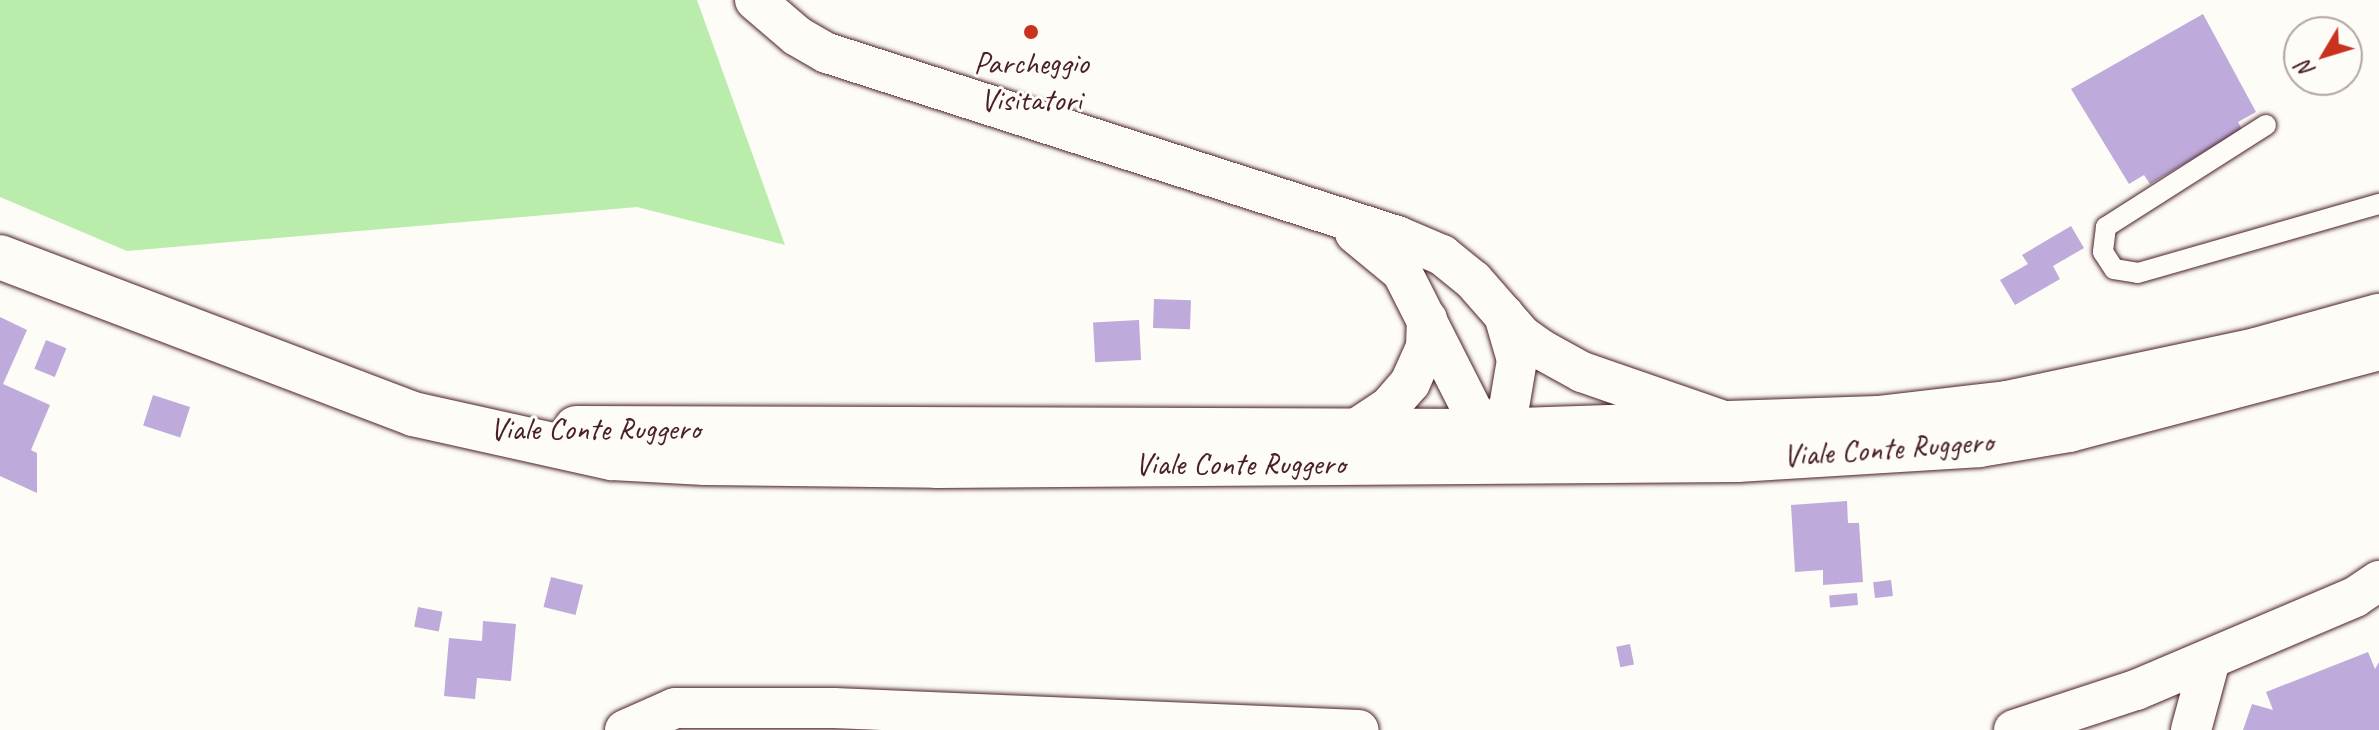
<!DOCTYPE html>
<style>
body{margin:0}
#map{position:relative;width:2379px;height:730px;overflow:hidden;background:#fdfcf7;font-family:Caveat,sans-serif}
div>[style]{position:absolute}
.green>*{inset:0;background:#baecac}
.building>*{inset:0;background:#beabdb;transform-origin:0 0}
.roads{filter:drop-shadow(0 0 2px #4a1f2b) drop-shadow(0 0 2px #4a1f2b)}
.service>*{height:20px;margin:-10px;padding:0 10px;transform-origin:10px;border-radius:10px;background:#fdfcf7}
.minor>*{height:40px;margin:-20px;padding:0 20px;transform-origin:20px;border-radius:20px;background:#fdfcf7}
.secondary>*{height:44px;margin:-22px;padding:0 22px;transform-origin:22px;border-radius:22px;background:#fdfcf7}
.dots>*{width:22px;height:22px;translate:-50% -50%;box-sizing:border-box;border:4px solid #fdfcf7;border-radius:50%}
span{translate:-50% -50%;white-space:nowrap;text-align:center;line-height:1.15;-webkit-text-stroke:6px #fdfcf7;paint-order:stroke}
.poi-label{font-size:32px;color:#4a1f2b}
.street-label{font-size:32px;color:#4a1f2b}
.north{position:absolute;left:2283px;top:16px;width:80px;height:80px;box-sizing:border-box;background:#fdfcf7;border:2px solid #b5a4a5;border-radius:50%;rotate:232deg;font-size:22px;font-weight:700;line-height:32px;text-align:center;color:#4a1f2b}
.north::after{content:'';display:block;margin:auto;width:28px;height:36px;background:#c8321e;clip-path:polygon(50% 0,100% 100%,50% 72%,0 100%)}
</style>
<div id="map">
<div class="green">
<i style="clip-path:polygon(0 0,697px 0,785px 245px,637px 207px,127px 251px,0 197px)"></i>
</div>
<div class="building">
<i style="clip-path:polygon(2203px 14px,2256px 112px,2238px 122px,2242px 130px,2150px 184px,2144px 175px,2129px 184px,2071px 89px)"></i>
<i style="clip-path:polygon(2071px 226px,2084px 248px,2053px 266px,2060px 279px,2015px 305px,2000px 280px,2028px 264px,2022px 255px)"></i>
<i style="left:1154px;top:299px;width:37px;height:29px;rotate:2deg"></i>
<i style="clip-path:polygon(0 317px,27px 330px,3px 384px,50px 405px,31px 450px,37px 453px,37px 493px,0 476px)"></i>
<i style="left:1139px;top:320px;width:40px;height:46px;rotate:87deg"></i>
<i style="left:46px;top:340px;width:22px;height:31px;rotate:22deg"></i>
<i style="left:153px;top:395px;width:39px;height:32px;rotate:18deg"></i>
<i style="clip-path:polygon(1847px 501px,1848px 523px,1859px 523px,1863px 582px,1823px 585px,1823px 570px,1795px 572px,1791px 505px)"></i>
<i style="left:551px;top:577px;width:33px;height:31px;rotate:14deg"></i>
<i style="left:1891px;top:580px;width:16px;height:18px;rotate:83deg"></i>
<i style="left:1857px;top:593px;width:12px;height:28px;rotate:85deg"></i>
<i style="left:418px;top:607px;width:25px;height:20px;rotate:11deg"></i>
<i style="clip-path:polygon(483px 621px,516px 624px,511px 681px,477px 678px,475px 699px,444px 696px,449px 638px,482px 641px)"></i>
<i style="left:1630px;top:644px;width:21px;height:14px;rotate:79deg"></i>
<i style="clip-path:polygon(2368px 652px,2375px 669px,2379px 662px,2379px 730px,2243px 730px,2252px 704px,2273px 710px,2266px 692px)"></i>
</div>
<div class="roads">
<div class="service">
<i style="left:2266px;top:125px;width:190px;rotate:147.5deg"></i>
<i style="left:2106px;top:227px;width:25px;rotate:97deg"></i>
<i style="left:2103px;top:252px;width:20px;rotate:57deg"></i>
<i style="left:2114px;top:269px;width:24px;rotate:9deg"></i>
<i style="left:2138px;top:273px;width:251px;rotate:-16deg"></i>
</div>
<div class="minor">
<i style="left:755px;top:0;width:55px;rotate:40.6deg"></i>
<i style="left:797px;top:36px;width:34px;rotate:30deg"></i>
<i style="left:827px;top:53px;width:599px;rotate:17.8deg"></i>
<i style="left:1397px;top:236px;width:49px;rotate:22.9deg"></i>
<i style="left:1442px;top:255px;width:40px;rotate:39deg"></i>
<i style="left:1473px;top:280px;width:74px;rotate:48.8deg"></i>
<i style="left:1522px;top:336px;width:24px;rotate:35deg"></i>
<i style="left:1542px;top:350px;width:46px;rotate:28.8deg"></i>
<i style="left:1582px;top:372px;width:152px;rotate:19.1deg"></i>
<i style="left:1355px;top:233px;width:61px;rotate:39.7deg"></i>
<i style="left:1402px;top:272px;width:155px;rotate:63.1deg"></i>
<i style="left:1472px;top:410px;width:27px;rotate:51deg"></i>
<i style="left:1489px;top:431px;width:24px;rotate:33deg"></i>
<i style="left:1353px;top:431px;width:43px;rotate:-33.7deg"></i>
<i style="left:1389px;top:407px;width:32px;rotate:-49deg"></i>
<i style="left:1410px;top:383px;width:39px;rotate:-66deg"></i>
<i style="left:1426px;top:347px;width:28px;rotate:-88deg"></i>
<i style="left:1466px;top:444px;width:26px;rotate:-29deg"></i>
<i style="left:1489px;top:431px;width:31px;rotate:-50deg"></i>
<i style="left:1509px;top:407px;width:48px;rotate:-80.3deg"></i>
<i style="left:1517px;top:360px;width:47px;rotate:-106.1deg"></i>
<i style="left:625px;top:730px;width:55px;rotate:-23.7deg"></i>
<i style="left:675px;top:708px;width:159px"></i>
<i style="left:834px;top:708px;width:525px;rotate:2.4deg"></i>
<i style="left:2014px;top:730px;width:128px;rotate:-18.2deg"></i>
<i style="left:2136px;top:690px;width:238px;rotate:-23deg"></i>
<i style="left:2355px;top:597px;width:29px;rotate:-34deg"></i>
<i style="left:2191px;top:730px;width:73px;rotate:-74.8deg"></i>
</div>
<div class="secondary">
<i style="left:0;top:257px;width:442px;rotate:20.8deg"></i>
<i style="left:413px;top:414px;width:204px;rotate:12.5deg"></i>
<i style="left:612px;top:458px;width:93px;rotate:3.1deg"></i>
<i style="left:705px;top:463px;width:232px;rotate:0.7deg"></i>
<i style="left:937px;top:466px;width:800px;rotate:-0.43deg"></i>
<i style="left:1737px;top:460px;width:242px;rotate:-3.5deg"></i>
<i style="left:1979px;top:445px;width:91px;rotate:-9.5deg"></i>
<i style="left:2069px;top:430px;width:321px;rotate:-14.8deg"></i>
<i style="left:576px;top:428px;width:913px;rotate:0.19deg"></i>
<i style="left:1489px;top:431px;width:389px;rotate:-1.9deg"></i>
<i style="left:1878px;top:418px;width:130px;rotate:-6.6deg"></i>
<i style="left:2007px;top:403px;width:255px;rotate:-12deg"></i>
<i style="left:2256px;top:350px;width:128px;rotate:-15.5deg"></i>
</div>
</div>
<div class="dots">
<i style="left:1031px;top:32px;background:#c8321e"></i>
</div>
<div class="poi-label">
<span style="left:1031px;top:82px">Parcheggio<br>Visitatori</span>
</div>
<div class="street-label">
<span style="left:595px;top:429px">Viale Conte Ruggero</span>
<span style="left:1888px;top:449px;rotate:-4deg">Viale Conte Ruggero</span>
<span style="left:1240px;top:464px">Viale Conte Ruggero</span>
</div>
<div class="north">N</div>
</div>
